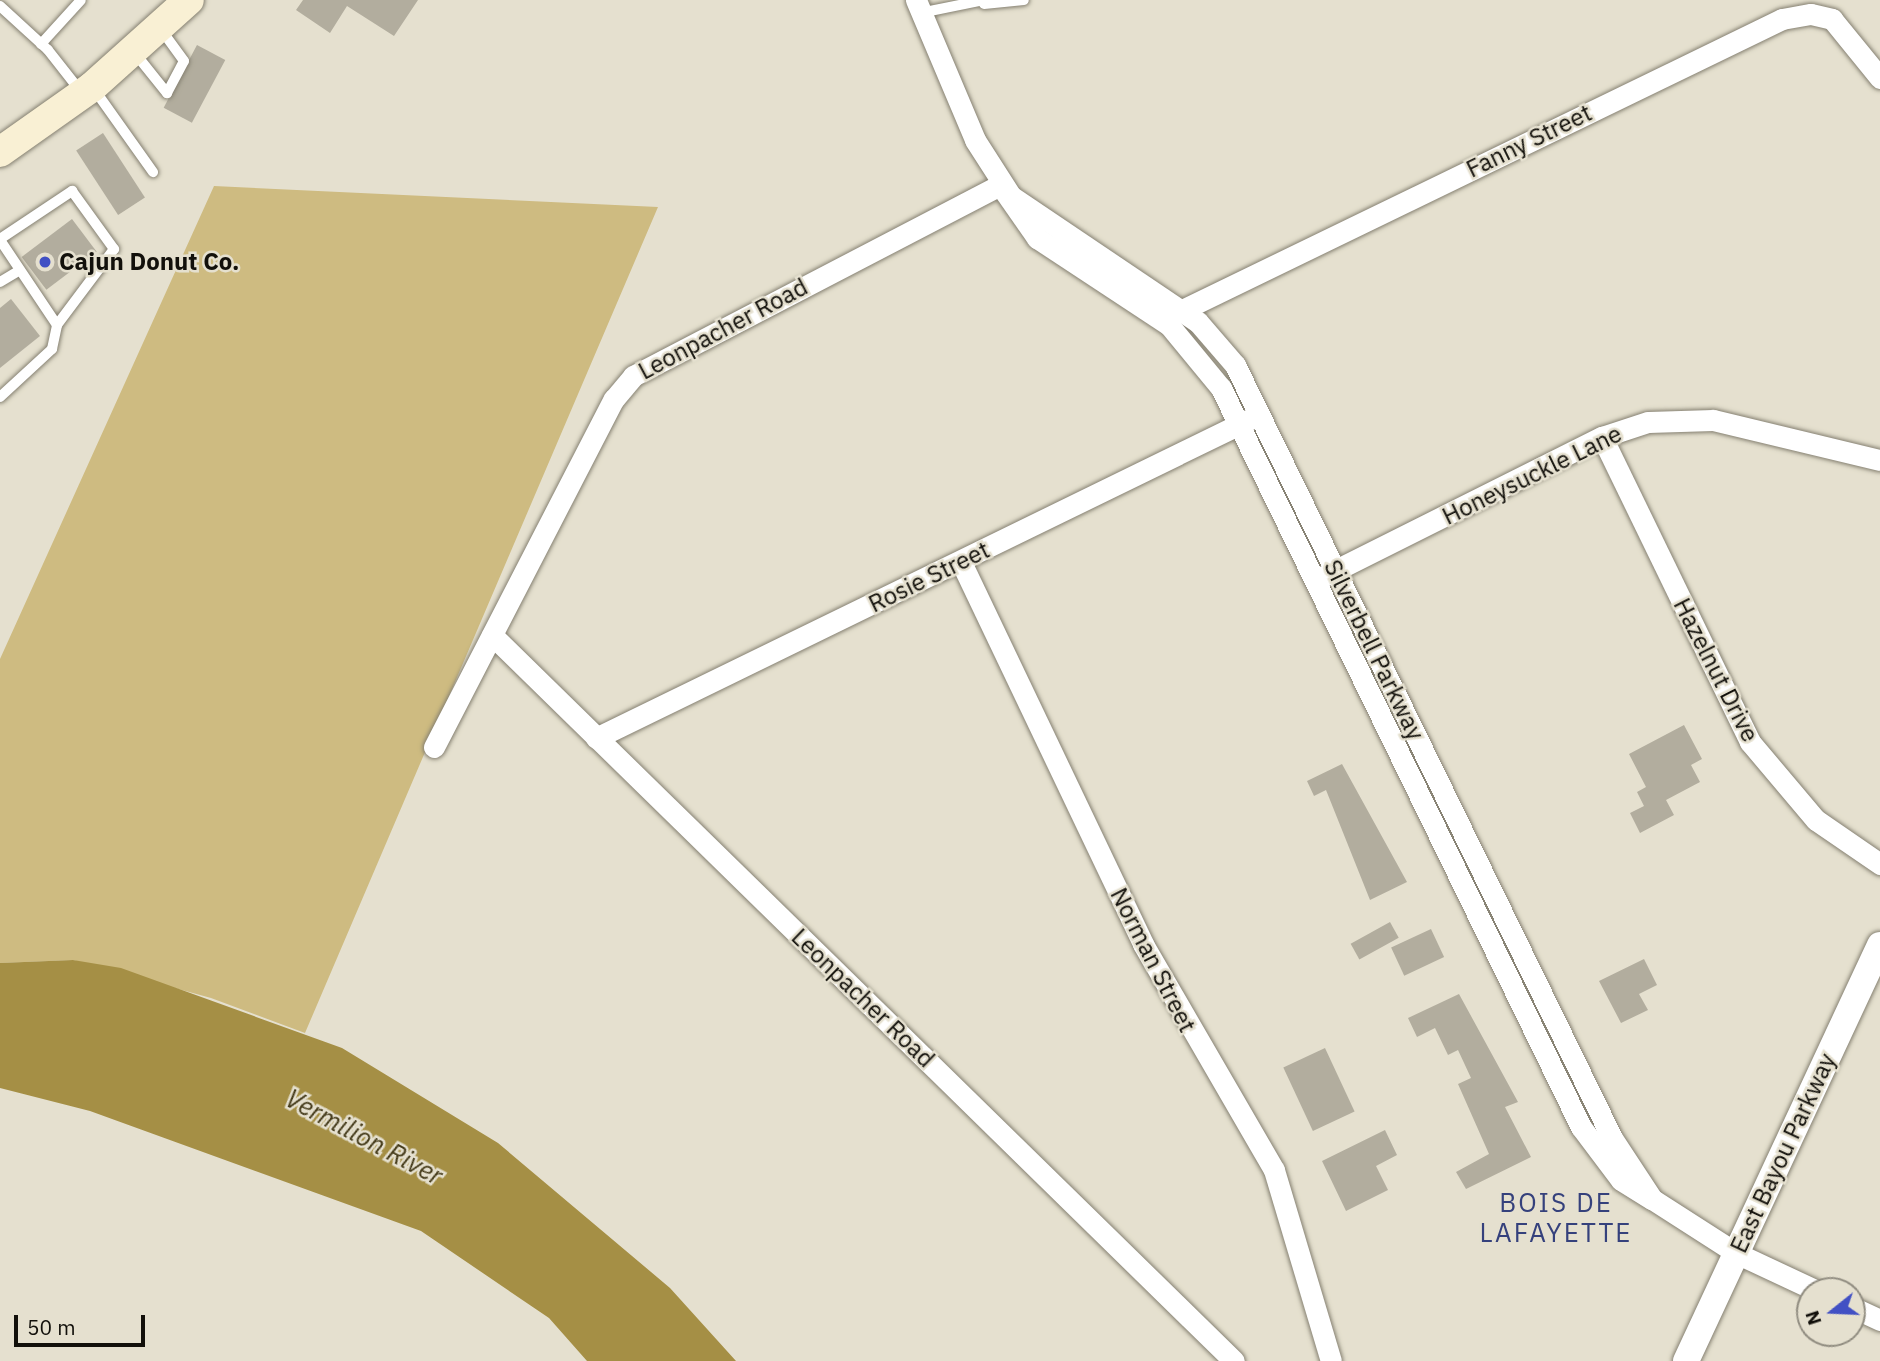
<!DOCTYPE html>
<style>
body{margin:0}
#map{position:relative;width:1880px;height:1361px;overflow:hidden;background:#e5e0cf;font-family:"IBM Plex Sans",sans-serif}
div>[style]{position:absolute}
.green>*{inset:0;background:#cebb81}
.water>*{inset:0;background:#a58f45}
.building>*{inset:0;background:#b2ad9e;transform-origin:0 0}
.roads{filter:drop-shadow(0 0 2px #858071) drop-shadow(0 0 2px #858071)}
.service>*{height:10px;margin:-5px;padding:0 5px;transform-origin:5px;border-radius:5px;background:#fff}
.minor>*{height:21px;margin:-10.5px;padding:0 10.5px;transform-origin:10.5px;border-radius:10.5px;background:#fff}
.tertiary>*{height:26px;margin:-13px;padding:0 13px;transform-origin:13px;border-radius:13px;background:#fff}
.secondary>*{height:30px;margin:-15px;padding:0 15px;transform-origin:15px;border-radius:15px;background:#f9f0d4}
.dots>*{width:19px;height:19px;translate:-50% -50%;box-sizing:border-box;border:4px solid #e5e0cf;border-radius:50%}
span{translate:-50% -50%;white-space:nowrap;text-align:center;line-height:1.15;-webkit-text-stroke:5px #e5e0cf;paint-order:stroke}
.street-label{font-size:24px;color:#12100b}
.poi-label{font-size:24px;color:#12100b;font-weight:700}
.left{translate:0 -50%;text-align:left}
.water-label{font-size:26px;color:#453b1a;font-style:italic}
.neighbourhood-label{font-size:26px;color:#35417c;letter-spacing:2px}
.north{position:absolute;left:1796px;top:1277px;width:70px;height:70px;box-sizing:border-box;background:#e5e0cf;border:2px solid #918d81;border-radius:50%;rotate:252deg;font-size:19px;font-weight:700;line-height:28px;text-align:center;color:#12100b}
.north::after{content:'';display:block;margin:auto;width:24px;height:32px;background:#4150c4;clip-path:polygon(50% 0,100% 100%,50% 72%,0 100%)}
.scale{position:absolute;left:14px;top:1315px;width:131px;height:32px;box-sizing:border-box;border:4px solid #12100b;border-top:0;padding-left:9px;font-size:21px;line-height:24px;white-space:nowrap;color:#12100b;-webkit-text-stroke:5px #e5e0cf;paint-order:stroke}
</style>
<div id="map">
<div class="green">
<i style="clip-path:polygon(214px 186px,658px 207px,305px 1033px,211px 998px,73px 960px,0 963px,0 659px)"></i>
</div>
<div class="water">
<i style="clip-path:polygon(73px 960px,121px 968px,342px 1048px,498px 1143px,670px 1288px,736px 1361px,587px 1361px,549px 1318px,421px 1231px,90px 1111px,0 1088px,0 963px)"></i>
</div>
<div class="building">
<i style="clip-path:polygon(303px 0,418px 0,394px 36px,347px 6px,330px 33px,296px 10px)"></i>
<i style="left:197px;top:45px;width:32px;height:71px;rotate:28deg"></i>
<i style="left:103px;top:133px;width:77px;height:32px;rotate:57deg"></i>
<i style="left:72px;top:219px;width:41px;height:63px;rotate:53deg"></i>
<i style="clip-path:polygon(11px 299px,40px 336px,0 368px,0 308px)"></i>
<i style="clip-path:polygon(1684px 725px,1702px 759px,1691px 765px,1700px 782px,1666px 800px,1674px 815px,1640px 833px,1630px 813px,1644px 806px,1637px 792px,1646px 787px,1629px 754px)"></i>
<i style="clip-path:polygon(1342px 764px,1407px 882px,1370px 900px,1326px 790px,1314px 796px,1307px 781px)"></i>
<i style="left:1390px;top:922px;width:18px;height:45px;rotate:61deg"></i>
<i style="left:1431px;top:929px;width:31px;height:44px;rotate:65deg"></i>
<i style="clip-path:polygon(1644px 959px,1657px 985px,1639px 994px,1648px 1010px,1621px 1023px,1599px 981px)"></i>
<i style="clip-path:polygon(1459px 994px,1518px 1102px,1505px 1107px,1531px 1157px,1466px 1189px,1456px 1172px,1489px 1154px,1458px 1084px,1471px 1078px,1458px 1050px,1448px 1055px,1435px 1028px,1417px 1037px,1408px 1018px)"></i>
<i style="left:1325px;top:1048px;width:70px;height:46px;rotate:65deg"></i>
<i style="clip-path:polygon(1385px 1130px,1397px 1155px,1376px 1166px,1388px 1190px,1346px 1211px,1322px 1161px)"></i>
</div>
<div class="roads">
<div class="service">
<i style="left:984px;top:4px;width:40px;rotate:-5.7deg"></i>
<i style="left:0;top:6px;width:65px;rotate:42.5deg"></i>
<i style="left:48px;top:50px;width:53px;rotate:51.8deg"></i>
<i style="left:920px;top:13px;width:65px;rotate:-11.5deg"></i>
<i style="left:41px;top:44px;width:59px;rotate:-47.7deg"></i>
<i style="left:134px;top:52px;width:53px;rotate:51.2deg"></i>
<i style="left:167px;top:93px;width:36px;rotate:-62deg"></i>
<i style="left:184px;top:61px;width:41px;rotate:-126deg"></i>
<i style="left:94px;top:89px;width:102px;rotate:54.6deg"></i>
<i style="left:0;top:239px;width:87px;rotate:-33.7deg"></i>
<i style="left:72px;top:191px;width:72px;rotate:54.1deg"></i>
<i style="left:114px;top:249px;width:95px;rotate:126.9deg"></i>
<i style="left:57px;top:325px;width:102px;rotate:-123.8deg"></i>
<i style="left:0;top:282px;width:21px;rotate:-31deg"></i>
<i style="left:0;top:397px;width:71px;rotate:-42.7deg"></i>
<i style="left:52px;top:349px;width:25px;rotate:-78deg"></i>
</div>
<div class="minor">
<i style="left:916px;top:0;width:152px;rotate:67.1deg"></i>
<i style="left:975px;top:140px;width:67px;rotate:57.3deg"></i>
<i style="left:1011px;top:196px;width:225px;rotate:34deg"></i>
<i style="left:1198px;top:322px;width:57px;rotate:49.3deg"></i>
<i style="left:1235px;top:365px;width:860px;rotate:64deg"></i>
<i style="left:1612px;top:1138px;width:73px;rotate:56.7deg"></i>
<i style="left:1652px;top:1199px;width:100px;rotate:32.7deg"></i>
<i style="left:1736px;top:1253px;width:89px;rotate:25.1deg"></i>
<i style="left:1172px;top:315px;width:678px;rotate:-25.88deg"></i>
<i style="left:1782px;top:19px;width:29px;rotate:-10deg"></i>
<i style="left:1811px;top:14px;width:22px;rotate:13deg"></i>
<i style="left:1832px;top:19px;width:76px;rotate:50.9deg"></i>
<i style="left:1602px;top:437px;width:339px;rotate:64.1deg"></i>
<i style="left:1750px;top:742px;width:102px;rotate:49.8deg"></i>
<i style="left:1816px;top:820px;width:78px;rotate:34.5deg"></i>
<i style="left:961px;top:562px;width:423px;rotate:64.5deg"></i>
<i style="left:1143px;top:944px;width:261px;rotate:59.9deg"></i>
<i style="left:1274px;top:1170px;width:199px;rotate:73.4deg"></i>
<i style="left:1324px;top:576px;width:311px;rotate:-26.6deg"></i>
<i style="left:1602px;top:437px;width:48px;rotate:-18.1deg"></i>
<i style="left:1648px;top:422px;width:65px;rotate:-1.8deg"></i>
<i style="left:1713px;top:420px;width:172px;rotate:13.5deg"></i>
<i style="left:492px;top:635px;width:1038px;rotate:44.38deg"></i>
<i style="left:596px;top:738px;width:730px;rotate:-26deg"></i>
<i style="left:434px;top:747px;width:392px;rotate:-62.7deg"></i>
<i style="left:614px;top:399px;width:30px;rotate:-50deg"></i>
<i style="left:633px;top:376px;width:414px;rotate:-27.5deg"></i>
<i style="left:1000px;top:185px;width:65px;rotate:55.1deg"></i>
<i style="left:1037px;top:238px;width:158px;rotate:33.4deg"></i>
<i style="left:1169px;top:325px;width:82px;rotate:50.5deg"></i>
<i style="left:1221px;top:388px;width:822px;rotate:64.03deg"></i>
<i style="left:1581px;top:1127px;width:66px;rotate:53deg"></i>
<i style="left:1621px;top:1180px;width:36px;rotate:32deg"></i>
<i style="left:1852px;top:1307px;width:31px;rotate:25deg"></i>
</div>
<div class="tertiary">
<i style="left:1686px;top:1361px;width:459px;rotate:-65deg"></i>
</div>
<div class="secondary">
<i style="left:0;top:152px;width:113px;rotate:-35.2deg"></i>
<i style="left:92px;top:87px;width:130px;rotate:-41.9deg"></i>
</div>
</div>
<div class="dots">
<i style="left:45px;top:262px;background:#4150c4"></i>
</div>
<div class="street-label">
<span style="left:1529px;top:141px;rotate:-26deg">Fanny Street</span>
<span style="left:723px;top:329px;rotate:-28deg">Leonpacher Road</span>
<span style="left:1532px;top:475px;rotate:-26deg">Honeysuckle Lane</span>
<span style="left:929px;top:577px;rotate:-26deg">Rosie Street</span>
<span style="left:1374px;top:650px;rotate:64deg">Silverbell Parkway</span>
<span style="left:1716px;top:670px;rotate:63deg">Hazelnut Drive</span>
<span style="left:1153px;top:960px;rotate:63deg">Norman Street</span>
<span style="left:863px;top:998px;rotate:44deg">Leonpacher Road</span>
<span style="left:1783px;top:1153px;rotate:-65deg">East Bayou Parkway</span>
</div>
<div class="poi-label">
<span class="left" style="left:59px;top:262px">Cajun Donut Co.</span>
</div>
<div class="water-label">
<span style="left:364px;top:1137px;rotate:28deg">Vermilion River</span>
</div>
<div class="neighbourhood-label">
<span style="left:1556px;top:1218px">BOIS DE<br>LAFAYETTE</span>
</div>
<div class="north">N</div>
<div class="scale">50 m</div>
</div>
